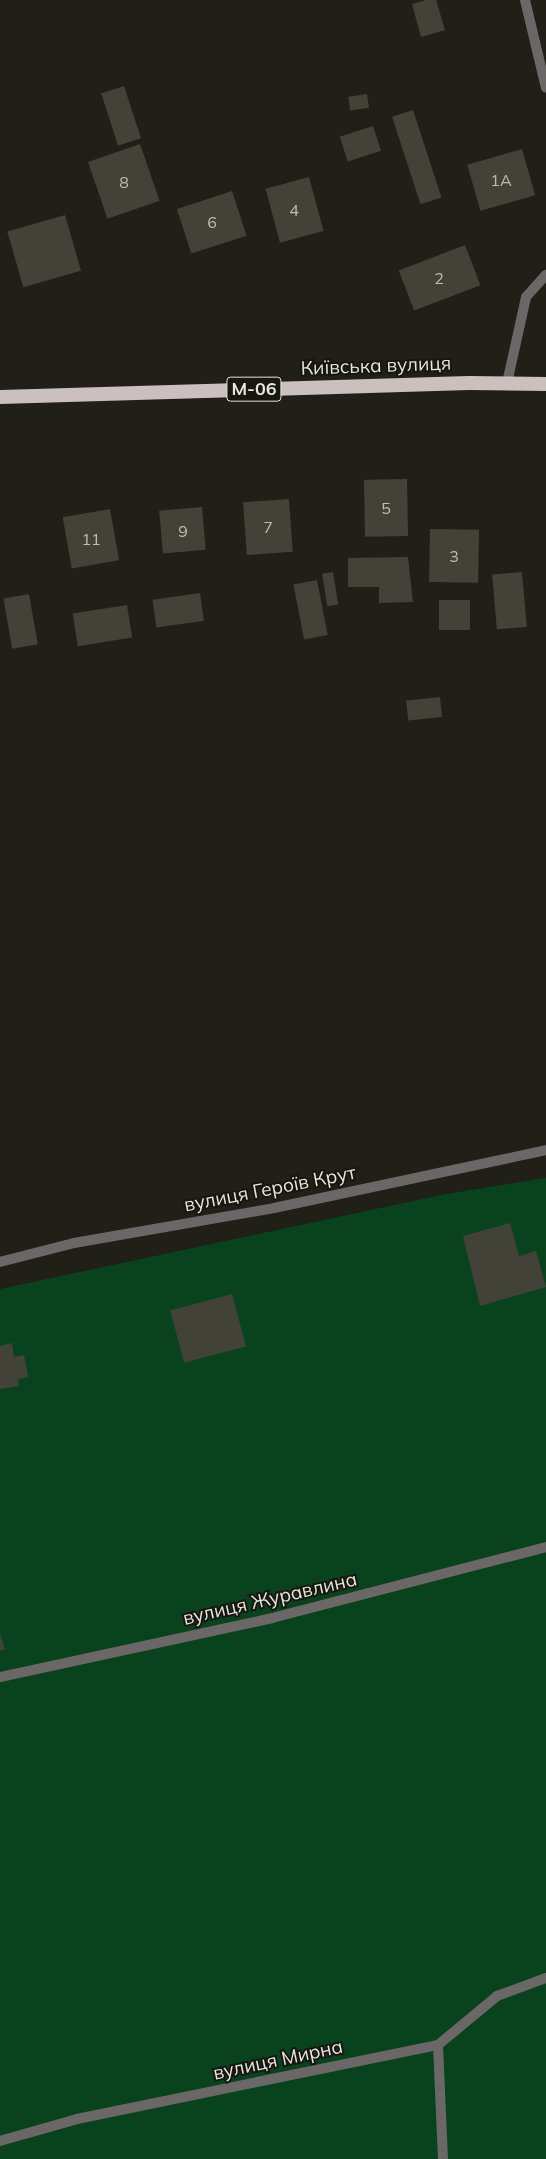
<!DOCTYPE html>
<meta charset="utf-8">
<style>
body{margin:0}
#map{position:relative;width:546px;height:2159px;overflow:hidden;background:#201f18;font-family:Mulish,sans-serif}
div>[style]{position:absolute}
.green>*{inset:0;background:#09431e}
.building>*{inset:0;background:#434239;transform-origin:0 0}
.service>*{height:10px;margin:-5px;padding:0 5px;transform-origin:5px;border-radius:5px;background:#6c6767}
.minor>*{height:10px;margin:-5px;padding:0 5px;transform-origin:5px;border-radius:5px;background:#6c6767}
.trunk>*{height:14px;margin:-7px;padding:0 7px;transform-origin:7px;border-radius:7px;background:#cbc0bf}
span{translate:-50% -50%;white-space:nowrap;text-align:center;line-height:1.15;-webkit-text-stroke:4px #17160f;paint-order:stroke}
.number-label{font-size:16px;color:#bdbcb6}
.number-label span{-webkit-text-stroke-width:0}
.shield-label span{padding:1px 4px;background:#17160f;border:1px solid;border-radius:4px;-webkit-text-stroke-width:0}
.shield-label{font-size:18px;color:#e6e5e0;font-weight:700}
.street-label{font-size:19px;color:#e6e5e0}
</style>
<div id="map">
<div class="green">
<i style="clip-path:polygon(546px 1178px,546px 2159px,0 2159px,0 1289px,446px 1194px)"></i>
</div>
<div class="building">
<i style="clip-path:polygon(426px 0,436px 0,445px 30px,421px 37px,412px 4px)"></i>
<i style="left:124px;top:86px;width:55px;height:24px;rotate:72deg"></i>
<i style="left:367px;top:94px;width:14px;height:19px;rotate:82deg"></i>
<i style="left:413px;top:110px;width:92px;height:22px;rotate:72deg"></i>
<i style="left:373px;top:126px;width:26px;height:35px;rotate:72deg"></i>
<i style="left:140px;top:144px;width:60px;height:55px;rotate:71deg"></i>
<i style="left:522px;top:149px;width:48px;height:57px;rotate:74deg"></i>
<i style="left:309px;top:177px;width:56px;height:45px;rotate:75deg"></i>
<i style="left:232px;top:191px;width:47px;height:58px;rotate:72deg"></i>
<i style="left:65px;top:215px;width:58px;height:60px;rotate:74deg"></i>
<i style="left:465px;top:245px;width:43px;height:71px;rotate:69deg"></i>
<i style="left:407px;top:479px;width:57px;height:43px;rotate:89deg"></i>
<i style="left:289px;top:499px;width:53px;height:46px;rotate:86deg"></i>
<i style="left:202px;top:507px;width:43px;height:43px;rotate:85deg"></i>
<i style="left:110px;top:509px;width:52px;height:48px;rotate:80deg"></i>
<i style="left:430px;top:529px;width:49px;height:53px;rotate:1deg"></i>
<i style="clip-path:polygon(408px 557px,413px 602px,379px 603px,379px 587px,348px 587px,348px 558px)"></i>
<i style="left:333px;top:572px;width:33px;height:11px;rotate:81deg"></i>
<i style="left:522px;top:572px;width:55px;height:30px;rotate:85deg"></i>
<i style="left:317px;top:580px;width:56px;height:24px;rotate:79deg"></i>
<i style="left:200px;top:593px;width:28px;height:48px;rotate:82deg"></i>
<i style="left:29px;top:594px;width:51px;height:26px;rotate:80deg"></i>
<i style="left:439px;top:600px;width:31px;height:30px"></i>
<i style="left:127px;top:605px;width:33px;height:55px;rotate:81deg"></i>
<i style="left:440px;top:697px;width:20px;height:34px;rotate:84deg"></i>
<i style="clip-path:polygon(510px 1223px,519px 1256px,536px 1251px,546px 1287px,480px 1306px,463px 1236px)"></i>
<i style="left:232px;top:1294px;width:54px;height:64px;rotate:75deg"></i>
<i style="clip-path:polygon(12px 1343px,14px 1357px,24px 1355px,28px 1377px,18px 1379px,19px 1386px,0 1389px,0 1346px)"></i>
<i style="clip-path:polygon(0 1633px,5px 1649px,0 1651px)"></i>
</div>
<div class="service">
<i style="left:525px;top:0;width:90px;rotate:76.6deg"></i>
<i style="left:507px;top:383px;width:88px;rotate:-77.5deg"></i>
<i style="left:526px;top:297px;width:30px;rotate:-48deg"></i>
<i style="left:0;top:1262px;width:76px;rotate:-14.4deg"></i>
<i style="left:74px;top:1243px;width:203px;rotate:-9.9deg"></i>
<i style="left:274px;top:1208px;width:278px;rotate:-12deg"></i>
<i style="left:438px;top:2045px;width:114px;rotate:87.5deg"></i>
<i style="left:0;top:2141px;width:80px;rotate:-15.9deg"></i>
<i style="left:77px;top:2119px;width:369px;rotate:-11.6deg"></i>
<i style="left:438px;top:2045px;width:77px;rotate:-39.7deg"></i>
<i style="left:497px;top:1996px;width:52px;rotate:-20.2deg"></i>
</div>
<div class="minor">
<i style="left:0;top:1677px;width:278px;rotate:-12.2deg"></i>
<i style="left:272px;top:1618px;width:283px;rotate:-14.5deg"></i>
</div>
<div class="trunk">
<i style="left:0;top:397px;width:469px;rotate:-1.7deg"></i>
<i style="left:469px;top:383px;width:77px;rotate:0.7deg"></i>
</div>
<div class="number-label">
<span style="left:501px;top:180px">1А</span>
<span style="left:124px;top:182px">8</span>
<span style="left:294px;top:210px">4</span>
<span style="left:212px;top:222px">6</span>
<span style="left:439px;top:278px">2</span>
<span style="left:386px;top:508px">5</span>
<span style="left:268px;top:527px">7</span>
<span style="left:183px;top:531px">9</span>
<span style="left:91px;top:539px">11</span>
<span style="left:454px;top:556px">3</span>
</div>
<div class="shield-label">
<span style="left:254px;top:389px">М-06</span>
</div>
<div class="street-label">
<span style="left:376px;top:366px;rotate:-2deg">Київська вулиця</span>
<span style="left:270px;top:1189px;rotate:-11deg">вулиця Героїв Крут</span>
<span style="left:270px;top:1599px;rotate:-13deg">вулиця Журавлина</span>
<span style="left:278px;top:2060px;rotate:-12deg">вулиця Мирна</span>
</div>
</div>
